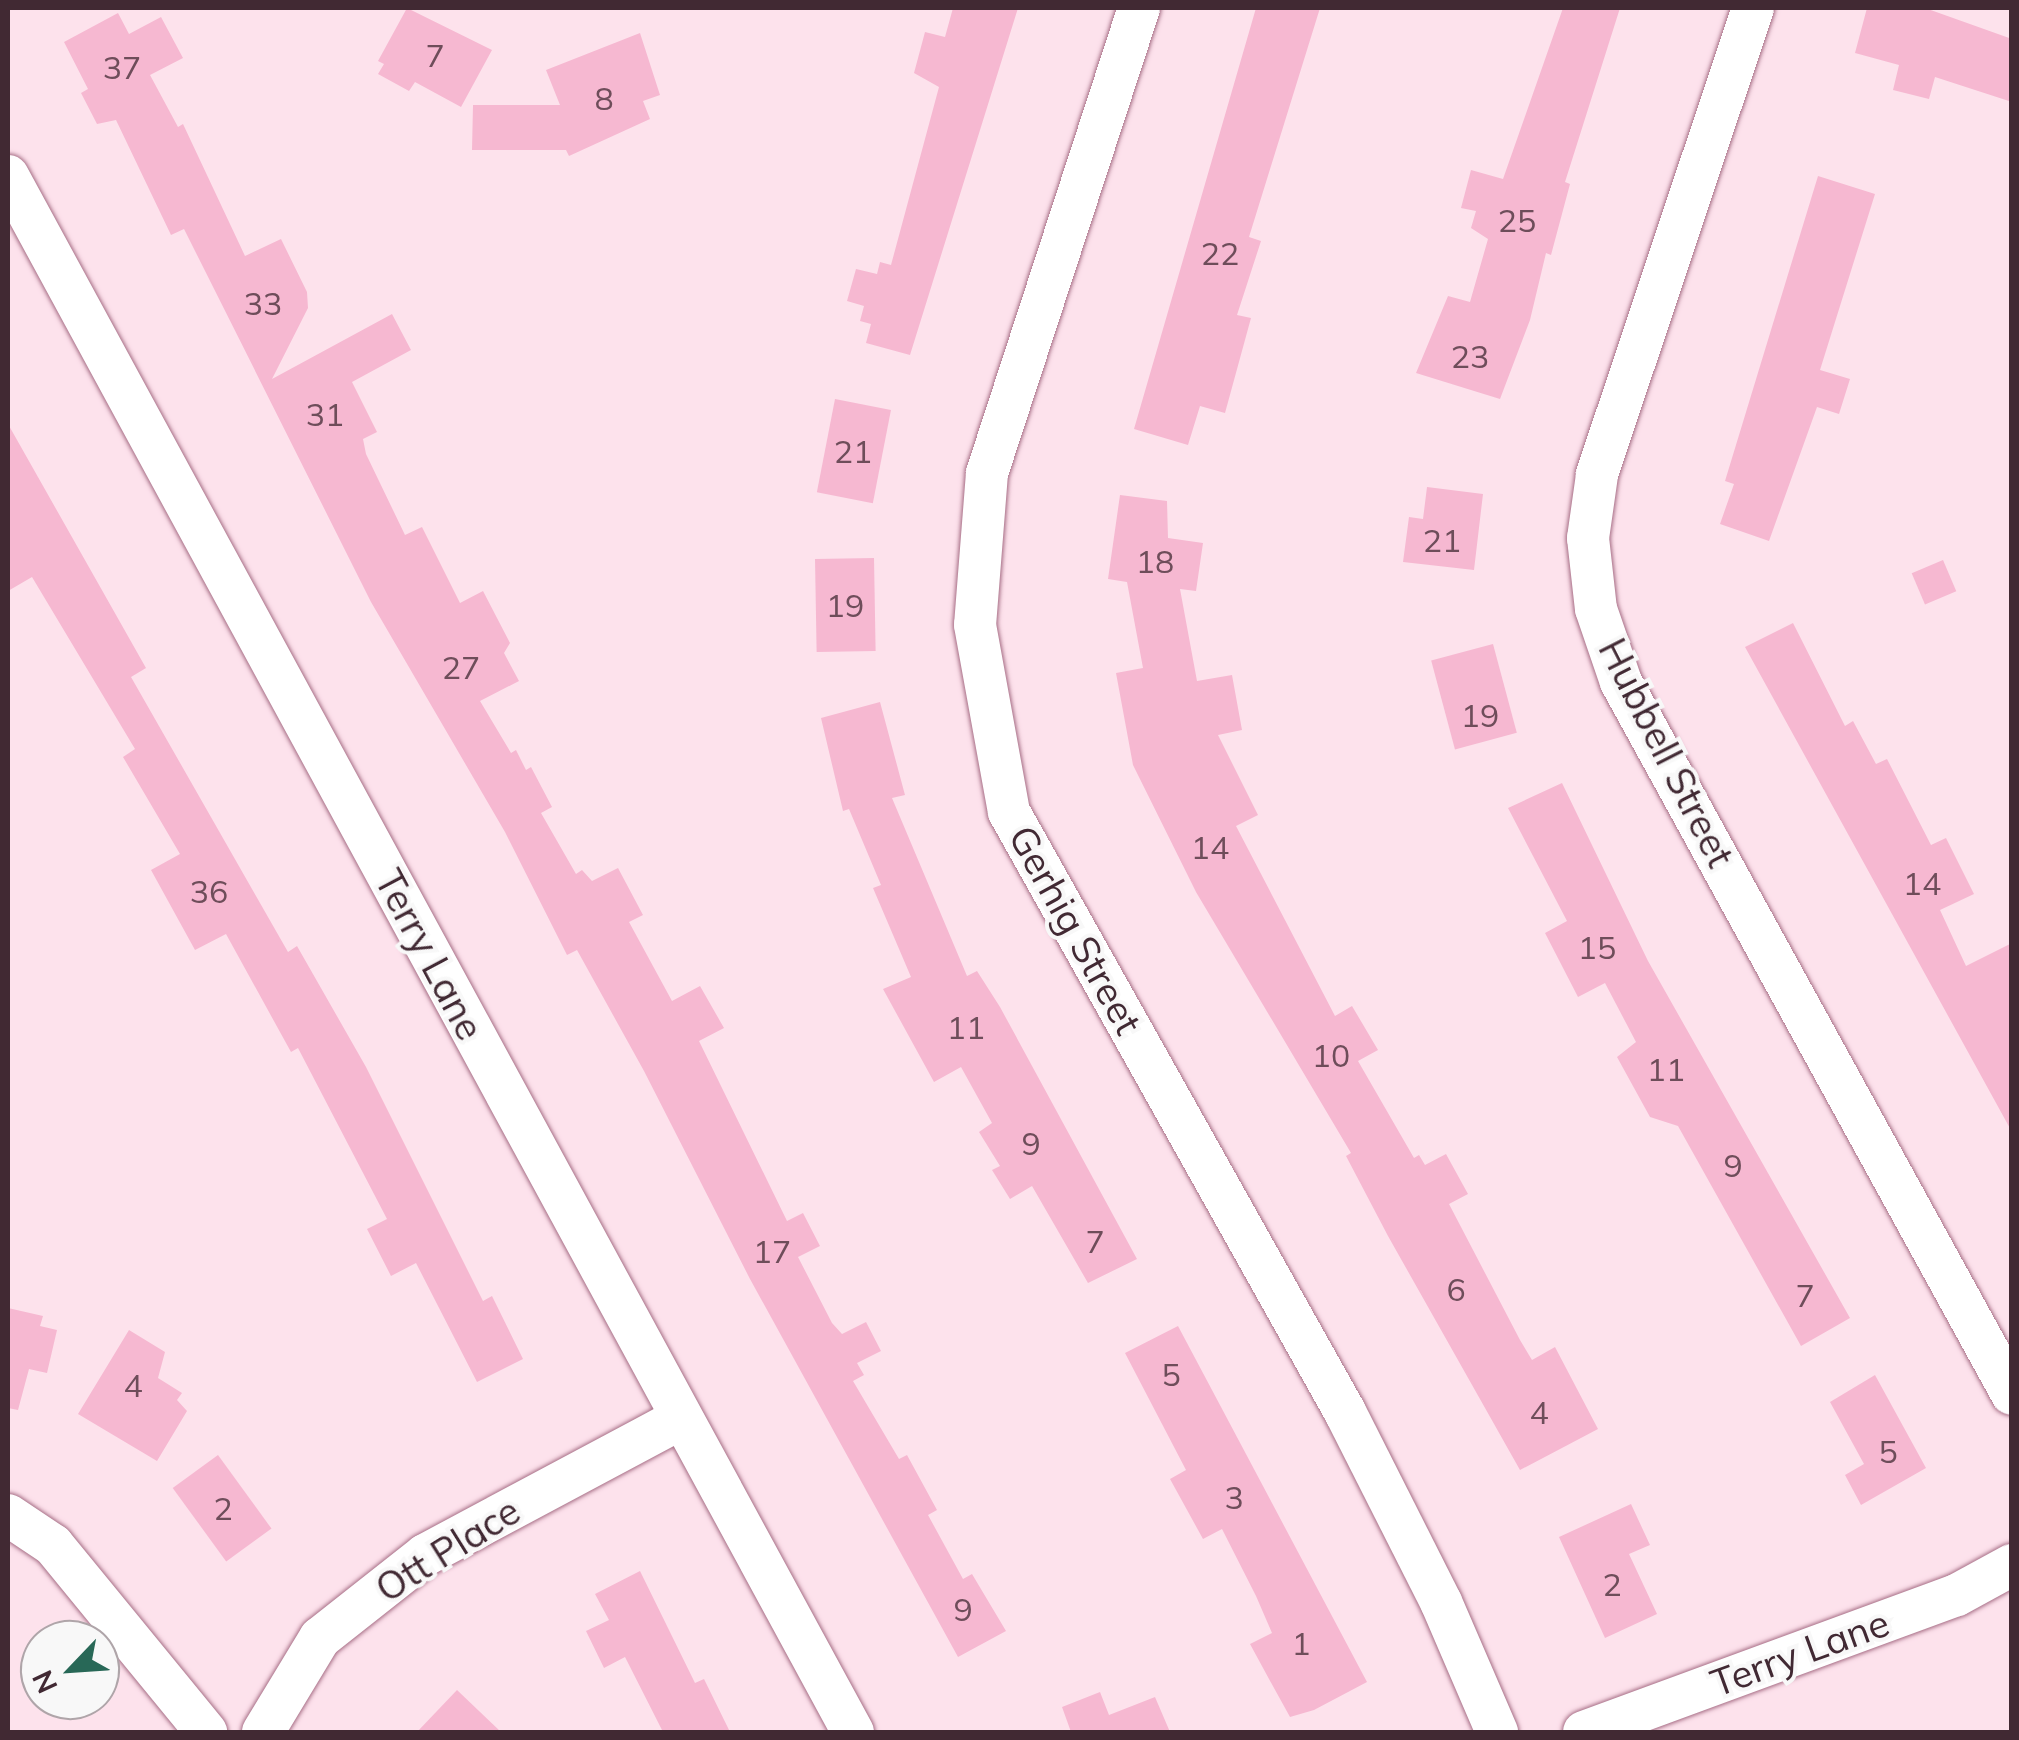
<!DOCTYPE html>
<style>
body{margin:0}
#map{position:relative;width:2019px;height:1740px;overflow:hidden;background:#fde2ec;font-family:Mulish,sans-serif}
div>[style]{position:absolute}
.building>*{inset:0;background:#f6b8d1;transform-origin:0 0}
.roads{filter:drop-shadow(0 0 2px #a76e86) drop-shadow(0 0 2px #a76e86)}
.minor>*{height:42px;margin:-21px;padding:0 21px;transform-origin:21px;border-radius:21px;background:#fff}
span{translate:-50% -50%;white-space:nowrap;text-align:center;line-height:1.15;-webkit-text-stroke:8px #f8f8f8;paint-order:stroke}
.number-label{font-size:32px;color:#6e4d5a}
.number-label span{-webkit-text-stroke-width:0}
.street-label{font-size:38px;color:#412933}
.frame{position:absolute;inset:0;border:10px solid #412933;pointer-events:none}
.north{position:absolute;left:20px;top:1620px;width:100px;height:100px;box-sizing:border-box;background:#f8f8f8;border:2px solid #afa5a9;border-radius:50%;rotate:245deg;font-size:28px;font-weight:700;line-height:40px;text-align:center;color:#412933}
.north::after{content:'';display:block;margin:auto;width:35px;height:45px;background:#286857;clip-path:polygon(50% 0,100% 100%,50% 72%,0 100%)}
</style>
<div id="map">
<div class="building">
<i style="clip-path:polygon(407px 8px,492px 50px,461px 107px,415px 82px,409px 91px,378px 74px,384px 64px,378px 61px)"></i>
<i style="clip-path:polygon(953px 8px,1018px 8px,910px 355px,866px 343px,871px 324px,860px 321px,864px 306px,847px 301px,856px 269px,877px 274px,880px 262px,891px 265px,939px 87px,914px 73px,925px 32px,945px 37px)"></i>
<i style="clip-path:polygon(1256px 8px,1320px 8px,1249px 237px,1261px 241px,1237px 315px,1251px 318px,1225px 413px,1200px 406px,1188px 445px,1134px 429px)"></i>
<i style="clip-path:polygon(1563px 8px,1620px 8px,1565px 182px,1570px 184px,1551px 255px,1546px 253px,1530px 320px,1500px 399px,1416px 373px,1448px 296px,1470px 302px,1488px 239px,1471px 228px,1476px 211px,1461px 208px,1471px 170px,1503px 179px)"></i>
<i style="clip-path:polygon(1867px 8px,1925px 8px,2012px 39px,2012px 102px,1935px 77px,1929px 99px,1893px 90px,1899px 65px,1855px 53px)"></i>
<i style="clip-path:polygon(118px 13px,129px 34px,161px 17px,183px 58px,150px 75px,178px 127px,183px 124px,245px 256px,281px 239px,307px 292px,308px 308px,272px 379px,392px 314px,411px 350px,352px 382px,377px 432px,363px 439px,366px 454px,405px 535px,422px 527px,460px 603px,483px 591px,510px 643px,504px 653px,519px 681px,480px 701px,511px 753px,516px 750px,526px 770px,531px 767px,552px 807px,541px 813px,576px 874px,582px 870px,592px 881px,618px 868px,643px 915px,629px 922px,672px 1001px,700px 986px,724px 1028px,699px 1041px,787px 1221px,803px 1213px,820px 1246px,798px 1257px,832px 1323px,842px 1334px,866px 1322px,881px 1351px,857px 1363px,864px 1375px,853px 1381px,899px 1459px,907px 1455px,937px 1510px,928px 1515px,963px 1579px,972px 1574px,1006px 1631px,958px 1657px,750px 1279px,644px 1071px,577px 950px,567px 955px,505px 832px,371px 602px,184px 229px,171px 235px,116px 120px,97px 124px,81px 93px,88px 89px,64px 42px)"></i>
<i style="clip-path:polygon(640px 33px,660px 95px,643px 101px,650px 119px,569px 156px,566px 150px,472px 150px,473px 105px,560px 105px,546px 70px)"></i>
<i style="clip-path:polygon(1818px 176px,1875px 194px,1820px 370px,1850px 379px,1839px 414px,1817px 407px,1769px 541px,1720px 524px,1734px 484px,1725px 481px)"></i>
<i style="left:835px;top:399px;width:57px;height:95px;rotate:11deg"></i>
<i style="clip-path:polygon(8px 424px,146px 668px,131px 677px,288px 952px,297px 946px,366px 1067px,483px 1301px,492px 1296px,523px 1359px,477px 1382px,416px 1263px,391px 1276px,367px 1229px,387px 1219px,298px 1048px,291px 1052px,226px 934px,195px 950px,151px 870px,180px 854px,123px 757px,135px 749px,32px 577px,8px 591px)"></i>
<i style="clip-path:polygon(1427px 487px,1483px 494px,1474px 570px,1403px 562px,1409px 517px,1423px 519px)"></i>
<i style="clip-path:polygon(1120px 495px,1167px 501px,1168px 538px,1203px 543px,1196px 591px,1180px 589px,1197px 681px,1232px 675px,1242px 730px,1218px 735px,1258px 815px,1236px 826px,1335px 1016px,1352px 1006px,1378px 1050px,1358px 1061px,1414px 1158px,1419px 1155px,1425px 1165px,1446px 1154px,1468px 1194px,1449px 1204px,1520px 1340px,1532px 1360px,1555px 1347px,1598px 1429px,1520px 1470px,1388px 1236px,1346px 1156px,1351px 1153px,1196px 892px,1133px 765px,1116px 673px,1143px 668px,1127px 582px,1108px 579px)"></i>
<i style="left:874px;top:558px;width:93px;height:59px;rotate:89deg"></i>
<i style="left:1943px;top:560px;width:34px;height:34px;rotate:67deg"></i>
<i style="clip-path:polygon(1793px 623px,1845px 726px,1853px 721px,1876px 764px,1887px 759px,1931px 845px,1946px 838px,1974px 894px,1940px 910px,1966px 966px,2012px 943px,2012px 1132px,1745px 647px)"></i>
<i style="left:1493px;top:644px;width:92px;height:64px;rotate:75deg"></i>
<i style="clip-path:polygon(880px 702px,905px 795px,892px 798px,967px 976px,977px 971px,1000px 1007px,1137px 1259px,1088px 1283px,1032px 1186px,1010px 1199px,992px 1170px,1000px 1166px,979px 1132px,992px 1123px,961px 1067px,934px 1082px,883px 989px,911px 977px,873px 888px,881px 885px,849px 809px,843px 811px,821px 718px)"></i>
<i style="clip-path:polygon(1562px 783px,1648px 961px,1850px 1318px,1801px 1346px,1678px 1126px,1650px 1117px,1617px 1057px,1636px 1042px,1605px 983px,1578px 997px,1545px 933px,1567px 921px,1508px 808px)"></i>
<i style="clip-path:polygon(8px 1308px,43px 1316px,40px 1326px,57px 1330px,47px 1373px,29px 1369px,18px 1410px,8px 1408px)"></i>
<i style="clip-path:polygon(1178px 1326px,1367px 1682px,1314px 1710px,1290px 1717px,1269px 1679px,1250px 1644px,1272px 1633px,1256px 1596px,1222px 1529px,1203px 1539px,1170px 1479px,1186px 1470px,1125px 1353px)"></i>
<i style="clip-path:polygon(129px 1330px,165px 1352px,158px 1378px,182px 1393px,177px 1400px,187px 1411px,157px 1461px,78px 1414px)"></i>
<i style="clip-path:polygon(1875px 1375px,1926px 1468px,1861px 1505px,1845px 1475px,1864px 1464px,1830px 1402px)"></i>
<i style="left:218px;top:1455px;width:91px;height:56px;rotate:54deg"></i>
<i style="clip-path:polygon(1631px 1504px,1650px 1545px,1629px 1554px,1657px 1614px,1605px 1638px,1559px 1537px)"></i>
<i style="clip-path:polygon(640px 1571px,695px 1683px,704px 1679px,730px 1732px,663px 1732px,625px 1657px,604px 1668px,586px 1631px,609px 1620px,595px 1594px)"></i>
<i style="clip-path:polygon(457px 1690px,501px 1732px,417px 1732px)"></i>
<i style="clip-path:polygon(1100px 1692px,1109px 1715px,1155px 1697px,1170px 1732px,1071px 1732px,1062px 1707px)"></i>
</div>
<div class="roads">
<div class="minor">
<i style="left:1139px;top:8px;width:489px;rotate:108.1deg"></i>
<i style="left:987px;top:473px;width:152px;rotate:94.5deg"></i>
<i style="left:975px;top:625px;width:190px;rotate:79.7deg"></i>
<i style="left:1009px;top:812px;width:688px;rotate:60.75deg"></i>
<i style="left:1345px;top:1412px;width:213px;rotate:63.2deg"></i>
<i style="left:1441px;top:1602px;width:142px;rotate:66.7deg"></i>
<i style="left:1753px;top:8px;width:492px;rotate:108.5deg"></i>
<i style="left:1597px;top:475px;width:64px;rotate:98.1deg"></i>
<i style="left:1588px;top:538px;width:71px;rotate:83.6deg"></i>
<i style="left:1596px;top:609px;width:77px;rotate:71.1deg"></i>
<i style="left:1621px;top:682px;width:812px;rotate:61.23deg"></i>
<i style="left:8px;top:176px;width:1771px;rotate:61.5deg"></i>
<i style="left:8px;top:1515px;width:54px;rotate:33.7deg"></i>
<i style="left:53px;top:1545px;width:242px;rotate:50.7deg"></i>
<i style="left:263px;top:1732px;width:110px;rotate:-58.8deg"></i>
<i style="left:320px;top:1638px;width:134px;rotate:-38.3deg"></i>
<i style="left:425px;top:1555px;width:289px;rotate:-28.1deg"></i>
<i style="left:1584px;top:1732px;width:397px;rotate:-20.2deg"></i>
<i style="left:1957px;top:1595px;width:63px;rotate:-28.6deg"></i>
</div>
</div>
<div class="number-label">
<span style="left:435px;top:55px">7</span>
<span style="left:122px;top:67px">37</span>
<span style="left:604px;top:98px">8</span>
<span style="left:1517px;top:220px">25</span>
<span style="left:1220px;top:253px">22</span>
<span style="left:263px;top:303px">33</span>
<span style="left:1470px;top:356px">23</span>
<span style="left:325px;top:414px">31</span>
<span style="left:853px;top:451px">21</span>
<span style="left:1442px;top:540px">21</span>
<span style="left:1155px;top:561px">18</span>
<span style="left:845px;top:605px">19</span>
<span style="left:461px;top:667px">27</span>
<span style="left:1480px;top:715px">19</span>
<span style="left:1210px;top:847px">14</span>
<span style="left:1922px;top:883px">14</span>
<span style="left:209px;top:891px">36</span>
<span style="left:1597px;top:947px">15</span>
<span style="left:966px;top:1027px">11</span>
<span style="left:1331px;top:1055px">10</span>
<span style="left:1666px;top:1069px">11</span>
<span style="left:1031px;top:1143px">9</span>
<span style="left:1733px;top:1165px">9</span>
<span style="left:1095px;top:1241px">7</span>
<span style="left:772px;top:1251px">17</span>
<span style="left:1456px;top:1289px">6</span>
<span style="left:1805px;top:1295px">7</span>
<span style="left:1171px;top:1374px">5</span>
<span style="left:133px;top:1385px">4</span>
<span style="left:1539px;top:1412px">4</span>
<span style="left:1888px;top:1451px">5</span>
<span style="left:1234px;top:1497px">3</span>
<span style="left:223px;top:1508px">2</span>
<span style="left:1612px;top:1584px">2</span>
<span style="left:963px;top:1609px">9</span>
<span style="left:1301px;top:1643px">1</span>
</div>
<div class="street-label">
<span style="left:1666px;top:753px;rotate:63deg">Hubbell Street</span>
<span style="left:1075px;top:930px;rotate:61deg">Gerhig Street</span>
<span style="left:429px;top:955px;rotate:62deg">Terry Lane</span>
<span style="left:448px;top:1550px;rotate:-32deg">Ott Place</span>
<span style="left:1800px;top:1653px;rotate:-20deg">Terry Lane</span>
</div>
<div class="frame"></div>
<div class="north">N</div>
</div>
